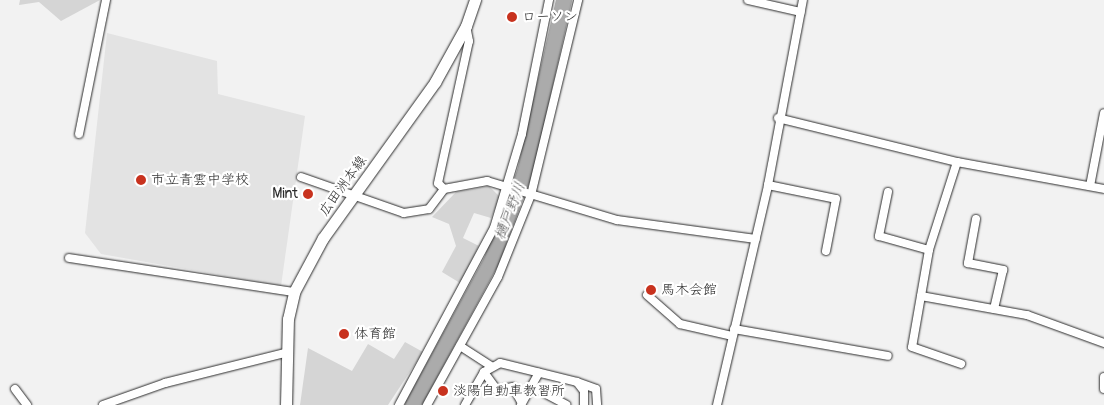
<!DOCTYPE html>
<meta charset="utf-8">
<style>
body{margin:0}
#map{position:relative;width:1104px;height:405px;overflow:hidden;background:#f2f2f2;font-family:Pangolin,"Klee One",sans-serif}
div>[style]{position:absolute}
.built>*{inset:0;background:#e3e3e3}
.green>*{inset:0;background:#d5d5d5}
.river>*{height:16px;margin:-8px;padding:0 8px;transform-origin:8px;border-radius:8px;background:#ababab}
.roads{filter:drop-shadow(0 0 1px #2b2b2b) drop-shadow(0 0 1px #2b2b2b)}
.minor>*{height:8px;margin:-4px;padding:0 4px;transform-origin:4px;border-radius:4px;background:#fff}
.secondary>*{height:11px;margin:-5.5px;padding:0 5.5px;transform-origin:5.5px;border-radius:5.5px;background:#fff}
.dots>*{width:14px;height:14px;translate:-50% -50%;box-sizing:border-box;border:2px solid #fff;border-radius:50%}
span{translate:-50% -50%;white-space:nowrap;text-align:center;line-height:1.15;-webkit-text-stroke:4.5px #fff;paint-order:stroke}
.poi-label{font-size:14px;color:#2b2b2b}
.left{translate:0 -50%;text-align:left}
.right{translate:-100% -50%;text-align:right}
.street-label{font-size:14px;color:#2b2b2b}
.water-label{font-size:15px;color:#585858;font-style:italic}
</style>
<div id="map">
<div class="built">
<i style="clip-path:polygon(107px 33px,217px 61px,218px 94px,305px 116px,281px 286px,101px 254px,85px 233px)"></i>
</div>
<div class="green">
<i style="clip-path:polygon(20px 0,100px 0,61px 21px,39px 2px,19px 5px)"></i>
<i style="clip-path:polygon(489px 186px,500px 197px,491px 218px,474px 213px,463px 238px,479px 246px,460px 283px,442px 272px,456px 246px,449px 224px,432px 217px,456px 192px)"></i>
<i style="clip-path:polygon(405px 342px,423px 352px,388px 405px,300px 405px,308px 348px,352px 371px,368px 344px,394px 359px)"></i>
</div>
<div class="river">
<i style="left:413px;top:405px;width:163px;rotate:-61.4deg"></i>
<i style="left:491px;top:262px;width:96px;rotate:-69.3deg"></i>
<i style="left:525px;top:172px;width:176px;rotate:-77.2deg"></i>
</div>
<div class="roads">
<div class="minor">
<i style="left:748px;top:0;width:54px;rotate:12.8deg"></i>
<i style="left:778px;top:118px;width:184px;rotate:13.8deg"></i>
<i style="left:957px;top:162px;width:149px;rotate:10.4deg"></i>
<i style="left:79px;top:134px;width:137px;rotate:-78.6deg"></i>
<i style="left:957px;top:162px;width:92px;rotate:107.7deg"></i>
<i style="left:929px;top:250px;width:98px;rotate:99.9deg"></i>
<i style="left:912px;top:347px;width:52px;rotate:19.1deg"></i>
<i style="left:301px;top:177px;width:109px;rotate:19.3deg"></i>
<i style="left:404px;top:213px;width:25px;rotate:-9deg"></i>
<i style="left:429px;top:209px;width:25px;rotate:-53deg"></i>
<i style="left:444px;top:189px;width:44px;rotate:-10.5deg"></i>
<i style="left:487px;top:181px;width:136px;rotate:16.7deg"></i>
<i style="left:617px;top:220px;width:140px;rotate:7.8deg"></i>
<i style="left:768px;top:185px;width:69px;rotate:11.6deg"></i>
<i style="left:836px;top:199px;width:53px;rotate:100.9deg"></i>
<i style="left:1090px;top:186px;width:74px;rotate:-79.1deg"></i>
<i style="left:444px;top:189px;width:8px;rotate:-135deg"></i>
<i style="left:438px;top:183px;width:145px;rotate:-77.7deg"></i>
<i style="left:469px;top:41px;width:15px;rotate:-101deg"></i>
<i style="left:888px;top:192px;width:45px;rotate:101.6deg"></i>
<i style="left:879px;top:236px;width:52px;rotate:15.6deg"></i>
<i style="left:976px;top:219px;width:45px;rotate:100.3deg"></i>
<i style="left:968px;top:263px;width:36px;rotate:11deg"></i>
<i style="left:1003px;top:270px;width:40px;rotate:103deg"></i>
<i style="left:69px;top:258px;width:228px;rotate:8.6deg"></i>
<i style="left:647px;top:295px;width:44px;rotate:41.3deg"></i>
<i style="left:680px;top:324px;width:53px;rotate:13deg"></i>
<i style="left:921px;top:296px;width:108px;rotate:10.2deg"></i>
<i style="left:1027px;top:315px;width:82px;rotate:20deg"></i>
<i style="left:734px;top:329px;width:156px;rotate:9.9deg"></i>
<i style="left:460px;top:346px;width:38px;rotate:33deg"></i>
<i style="left:484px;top:372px;width:22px;rotate:54deg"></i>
<i style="left:497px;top:390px;width:16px;rotate:-11deg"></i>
<i style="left:513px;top:387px;width:18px;rotate:61deg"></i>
<i style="left:1104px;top:377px;width:12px;rotate:90deg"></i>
<i style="left:577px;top:382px;width:20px;rotate:20deg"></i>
<i style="left:596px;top:389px;width:16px;rotate:86deg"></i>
<i style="left:531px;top:386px;width:40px;rotate:28deg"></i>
<i style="left:15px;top:389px;width:20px;rotate:53deg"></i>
<i style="left:103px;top:405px;width:66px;rotate:-19.5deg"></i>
<i style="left:165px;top:383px;width:127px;rotate:-14.1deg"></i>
<i style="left:399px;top:405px;width:201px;rotate:-61.8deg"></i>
<i style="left:494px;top:228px;width:98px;rotate:-73.4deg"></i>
<i style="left:522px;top:134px;width:137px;rotate:-78.6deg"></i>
<i style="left:427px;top:405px;width:146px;rotate:-61deg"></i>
<i style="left:498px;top:277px;width:88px;rotate:-68.1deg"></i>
<i style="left:531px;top:195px;width:201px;rotate:-76.4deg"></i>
<i style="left:465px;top:405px;width:38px;rotate:-60deg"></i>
<i style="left:484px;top:372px;width:18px;rotate:-29deg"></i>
<i style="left:500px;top:363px;width:79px;rotate:13.9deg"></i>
<i style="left:577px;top:382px;width:11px;rotate:52deg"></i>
<i style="left:584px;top:391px;width:14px;rotate:90deg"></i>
<i style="left:521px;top:405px;width:37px;rotate:-61deg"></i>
<i style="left:717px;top:405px;width:226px;rotate:-76.9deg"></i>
<i style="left:768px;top:185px;width:188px;rotate:-79.3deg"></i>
</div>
<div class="secondary">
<i style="left:286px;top:405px;width:86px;rotate:-88.7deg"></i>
<i style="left:288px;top:319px;width:28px;rotate:-77deg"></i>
<i style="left:294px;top:292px;width:61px;rotate:-61.8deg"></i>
<i style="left:323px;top:238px;width:192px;rotate:-54.3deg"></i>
<i style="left:435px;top:82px;width:64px;rotate:-61deg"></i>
<i style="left:466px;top:26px;width:28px;rotate:-71deg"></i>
</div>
</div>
<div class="dots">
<i style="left:512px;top:17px;background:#c8321e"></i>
<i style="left:141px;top:180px;background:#c8321e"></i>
<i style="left:308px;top:194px;background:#c8321e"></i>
<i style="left:651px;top:290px;background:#c8321e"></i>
<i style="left:344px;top:334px;background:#c8321e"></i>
<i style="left:443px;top:391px;background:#c8321e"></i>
</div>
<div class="poi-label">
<span class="left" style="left:522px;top:17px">ローソン</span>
<span class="left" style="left:151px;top:180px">市立青雲中学校</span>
<span class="right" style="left:298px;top:194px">Mint</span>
<span class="left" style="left:661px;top:290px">馬木会館</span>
<span class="left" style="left:354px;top:334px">体育館</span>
<span class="left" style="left:453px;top:391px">淡陽自動車教習所</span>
</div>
<div class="street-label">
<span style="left:343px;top:186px;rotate:-54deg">広田洲本線</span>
</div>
<div class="water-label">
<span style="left:510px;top:211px;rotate:-69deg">樋戸野川</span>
</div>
</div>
